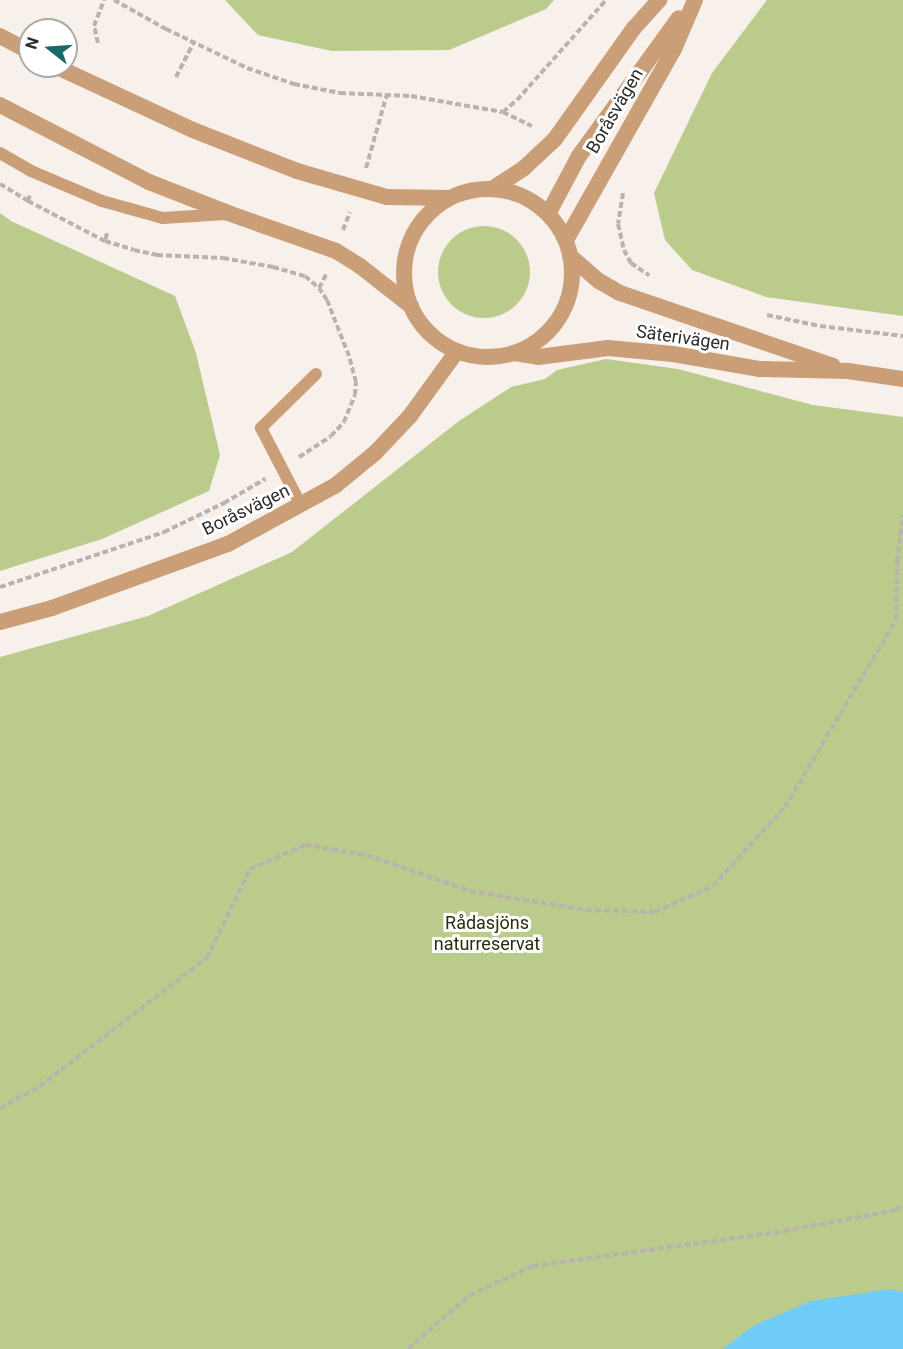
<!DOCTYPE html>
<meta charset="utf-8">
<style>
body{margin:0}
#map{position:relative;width:903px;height:1349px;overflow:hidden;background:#f7f0eb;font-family:Roboto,sans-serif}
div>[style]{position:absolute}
.green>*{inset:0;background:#bacb8c}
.round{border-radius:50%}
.water>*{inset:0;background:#70ccf8}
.path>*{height:4px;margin-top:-2px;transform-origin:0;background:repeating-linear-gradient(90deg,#b8b3af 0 6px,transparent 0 9px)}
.service>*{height:12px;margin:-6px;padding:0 6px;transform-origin:6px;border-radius:6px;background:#ca9e76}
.tertiary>*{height:16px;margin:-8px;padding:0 8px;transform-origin:8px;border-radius:8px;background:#ca9e76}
.tertiary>.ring{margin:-8px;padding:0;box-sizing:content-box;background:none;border:16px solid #ca9e76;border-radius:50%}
span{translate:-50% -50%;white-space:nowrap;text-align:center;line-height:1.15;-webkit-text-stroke:6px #fff;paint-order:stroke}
.street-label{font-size:18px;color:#2d2b29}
.park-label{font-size:18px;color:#262e0b}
.north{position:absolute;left:18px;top:18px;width:60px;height:60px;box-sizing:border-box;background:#fff;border:2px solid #abaaa9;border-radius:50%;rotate:287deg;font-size:16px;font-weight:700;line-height:24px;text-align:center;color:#2d2b29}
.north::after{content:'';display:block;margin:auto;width:21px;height:27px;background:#1a6869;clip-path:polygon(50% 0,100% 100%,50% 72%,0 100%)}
</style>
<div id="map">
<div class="green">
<i style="clip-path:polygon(225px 0,554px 0,546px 9px,449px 50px,332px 51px,258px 35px)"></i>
<i style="clip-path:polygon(767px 0,903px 0,903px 316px,766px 297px,692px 270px,665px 240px,654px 193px,712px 73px)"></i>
<i style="clip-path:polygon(0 213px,11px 221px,175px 296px,196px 353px,220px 455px,209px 491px,102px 539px,0 571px)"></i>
<i class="round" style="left:438px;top:226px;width:92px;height:92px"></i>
<i style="clip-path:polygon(606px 359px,678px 369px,813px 405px,903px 417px,903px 1349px,0 1349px,0 657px,148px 616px,292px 552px,459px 421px,511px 387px,545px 379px,557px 370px)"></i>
</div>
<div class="water">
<i style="clip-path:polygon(890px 1289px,903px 1292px,903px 1349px,723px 1349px,753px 1326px,811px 1301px)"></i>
</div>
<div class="path">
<i style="left:114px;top:0;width:60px;rotate:29.1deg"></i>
<i style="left:166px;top:29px;width:90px;rotate:25.7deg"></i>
<i style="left:247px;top:68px;width:50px;rotate:18.8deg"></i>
<i style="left:294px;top:84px;width:47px;rotate:11.1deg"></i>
<i style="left:340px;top:93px;width:71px;rotate:2.4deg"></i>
<i style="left:411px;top:96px;width:93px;rotate:9.9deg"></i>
<i style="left:503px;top:112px;width:18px;rotate:-41deg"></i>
<i style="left:517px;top:100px;width:134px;rotate:-48.3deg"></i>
<i style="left:98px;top:43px;width:17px;rotate:-103deg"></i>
<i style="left:94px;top:26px;width:28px;rotate:-69deg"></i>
<i style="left:176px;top:77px;width:39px;rotate:-63deg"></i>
<i style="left:503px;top:112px;width:32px;rotate:26deg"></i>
<i style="left:366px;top:168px;width:77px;rotate:-74.2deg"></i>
<i style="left:0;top:184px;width:33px;rotate:31deg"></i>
<i style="left:28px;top:201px;width:6px;rotate:-72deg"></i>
<i style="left:623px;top:193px;width:31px;rotate:99deg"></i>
<i style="left:618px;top:224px;width:27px;rotate:77deg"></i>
<i style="left:624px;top:250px;width:15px;rotate:62deg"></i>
<i style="left:631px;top:263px;width:22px;rotate:34deg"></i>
<i style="left:28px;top:201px;width:87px;rotate:27.5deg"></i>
<i style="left:343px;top:230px;width:19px;rotate:-69deg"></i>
<i style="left:107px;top:233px;width:8px;rotate:104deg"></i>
<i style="left:105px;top:241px;width:30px;rotate:17deg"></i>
<i style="left:134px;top:250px;width:24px;rotate:12deg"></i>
<i style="left:157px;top:255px;width:66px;rotate:2.6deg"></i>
<i style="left:223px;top:258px;width:51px;rotate:10.2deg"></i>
<i style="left:273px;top:267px;width:33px;rotate:16deg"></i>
<i style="left:305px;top:276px;width:18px;rotate:41deg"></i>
<i style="left:767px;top:315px;width:54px;rotate:11.7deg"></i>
<i style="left:820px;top:326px;width:84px;rotate:6.9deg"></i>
<i style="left:299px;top:457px;width:38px;rotate:-33deg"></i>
<i style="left:331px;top:436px;width:19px;rotate:-47deg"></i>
<i style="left:344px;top:422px;width:29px;rotate:-68deg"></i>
<i style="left:355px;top:395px;width:13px;rotate:-86deg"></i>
<i style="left:356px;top:382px;width:27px;rotate:-105deg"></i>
<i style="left:349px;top:356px;width:60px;rotate:-111.4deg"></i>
<i style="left:327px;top:300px;width:14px;rotate:-124deg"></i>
<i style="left:319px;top:288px;width:17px;rotate:-62deg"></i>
<i style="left:0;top:587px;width:173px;rotate:-18.5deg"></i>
<i style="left:164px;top:532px;width:67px;rotate:-25.8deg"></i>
<i style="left:224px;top:503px;width:48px;rotate:-30.3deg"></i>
<i style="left:0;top:1108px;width:46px;rotate:-28.8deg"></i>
<i style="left:40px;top:1086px;width:210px;rotate:-37.5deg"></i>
<i style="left:207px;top:958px;width:99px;rotate:-64.2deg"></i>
<i style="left:250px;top:869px;width:60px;rotate:-23.6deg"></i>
<i style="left:305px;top:845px;width:63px;rotate:9.2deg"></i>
<i style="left:367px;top:855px;width:109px;rotate:19.3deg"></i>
<i style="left:470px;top:891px;width:118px;rotate:9.3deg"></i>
<i style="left:586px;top:910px;width:69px;rotate:1.7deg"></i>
<i style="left:655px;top:912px;width:64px;rotate:-24.1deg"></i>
<i style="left:713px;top:886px;width:107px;rotate:-47.7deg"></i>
<i style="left:785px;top:807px;width:217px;rotate:-59.3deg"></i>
<i style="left:896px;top:620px;width:58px;rotate:-89deg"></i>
<i style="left:897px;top:562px;width:47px;rotate:-82.7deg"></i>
<i style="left:408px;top:1349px;width:82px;rotate:-41.1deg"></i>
<i style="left:470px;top:1295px;width:69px;rotate:-24.7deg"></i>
<i style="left:533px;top:1266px;width:253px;rotate:-7.9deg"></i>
<i style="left:784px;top:1231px;width:114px;rotate:-10.6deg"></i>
<i style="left:896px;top:1210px;width:9px;rotate:-41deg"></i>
</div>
<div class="service">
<i style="left:0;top:153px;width:36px;rotate:30deg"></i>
<i style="left:31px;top:171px;width:77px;rotate:22.9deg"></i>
<i style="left:102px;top:201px;width:63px;rotate:15.6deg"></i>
<i style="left:163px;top:218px;width:63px;rotate:-3.6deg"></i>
<i style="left:301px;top:505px;width:87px;rotate:-117.5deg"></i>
<i style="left:261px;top:428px;width:77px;rotate:-44.5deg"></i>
</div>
<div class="tertiary">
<i style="left:0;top:36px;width:34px;rotate:28deg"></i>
<i style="left:55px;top:66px;width:152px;rotate:24.9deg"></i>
<i style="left:193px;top:130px;width:112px;rotate:21.5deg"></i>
<i style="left:297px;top:171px;width:94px;rotate:16.1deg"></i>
<i style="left:387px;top:197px;width:62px;rotate:0.9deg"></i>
<i style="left:0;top:105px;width:168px;rotate:27.3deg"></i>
<i style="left:149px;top:182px;width:85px;rotate:21.4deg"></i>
<i style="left:228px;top:213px;width:114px;rotate:19.4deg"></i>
<i style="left:336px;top:251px;width:28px;rotate:32deg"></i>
<i style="left:360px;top:266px;width:65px;rotate:38.1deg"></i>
<i style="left:492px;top:189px;width:38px;rotate:-33deg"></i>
<i style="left:524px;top:168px;width:42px;rotate:-43.1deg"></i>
<i style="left:555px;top:139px;width:136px;rotate:-54.6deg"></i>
<i style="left:634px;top:28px;width:38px;rotate:-48deg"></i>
<i class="ring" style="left:404px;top:189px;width:152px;height:152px"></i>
<i style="left:548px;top:214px;width:66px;rotate:-61.9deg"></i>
<i style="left:579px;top:156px;width:170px;rotate:-54.1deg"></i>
<i style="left:566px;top:240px;width:219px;rotate:-60.5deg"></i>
<i style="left:674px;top:49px;width:53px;rotate:-66.8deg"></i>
<i style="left:570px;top:256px;width:38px;rotate:41deg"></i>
<i style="left:599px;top:281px;width:24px;rotate:30deg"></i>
<i style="left:620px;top:293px;width:225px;rotate:18.9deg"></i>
<i style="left:514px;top:353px;width:24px;rotate:9deg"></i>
<i style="left:538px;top:357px;width:71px;rotate:-7.3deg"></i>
<i style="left:608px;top:348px;width:65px;rotate:5.3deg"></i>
<i style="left:673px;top:354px;width:87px;rotate:9.9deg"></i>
<i style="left:759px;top:369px;width:89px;rotate:1.3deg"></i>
<i style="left:848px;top:371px;width:56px;rotate:8.3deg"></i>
<i style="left:0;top:622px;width:54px;rotate:-15.1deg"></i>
<i style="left:52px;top:608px;width:187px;rotate:-20deg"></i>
<i style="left:228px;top:544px;width:123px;rotate:-28.6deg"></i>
<i style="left:336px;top:485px;width:50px;rotate:-39.4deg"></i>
<i style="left:375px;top:453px;width:51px;rotate:-46.6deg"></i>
<i style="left:410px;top:416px;width:80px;rotate:-54.1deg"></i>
</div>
<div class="street-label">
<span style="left:615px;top:111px;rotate:-60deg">Boråsvägen</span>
<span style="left:683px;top:338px;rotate:8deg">Säterivägen</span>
<span style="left:246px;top:510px;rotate:-26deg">Boråsvägen</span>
</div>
<div class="park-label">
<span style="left:487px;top:934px">Rådasjöns<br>naturreservat</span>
</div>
<div class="north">N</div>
</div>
